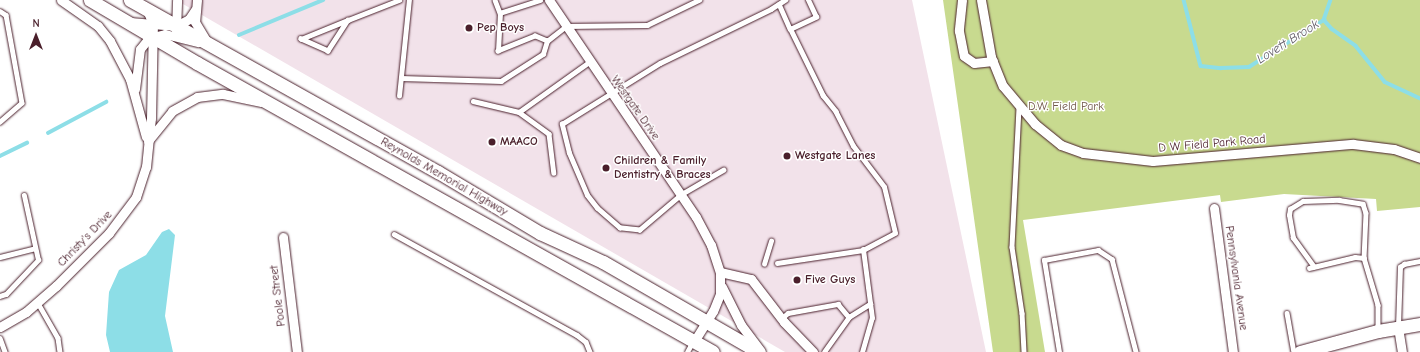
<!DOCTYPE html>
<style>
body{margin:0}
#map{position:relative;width:1420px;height:352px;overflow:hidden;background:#fff;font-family:"Comic Neue",sans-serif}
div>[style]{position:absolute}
.built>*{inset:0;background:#f2e2ea}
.green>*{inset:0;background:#c8da8f}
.water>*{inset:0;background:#8ddee7}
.stream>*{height:3.5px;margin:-1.75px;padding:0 1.75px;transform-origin:1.75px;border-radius:1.75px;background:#8ddee7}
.roads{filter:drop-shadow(0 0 1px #4a1f2b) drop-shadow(0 0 1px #4a1f2b)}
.lane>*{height:4.5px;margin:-2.25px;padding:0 2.25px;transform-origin:2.25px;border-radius:2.25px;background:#fff}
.street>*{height:9px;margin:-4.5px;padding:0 4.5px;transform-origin:4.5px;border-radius:4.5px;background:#fff}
.secondary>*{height:13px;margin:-6.5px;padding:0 6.5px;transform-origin:6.5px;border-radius:6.5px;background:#fff}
.dots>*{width:11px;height:11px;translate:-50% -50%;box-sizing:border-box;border:2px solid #fff;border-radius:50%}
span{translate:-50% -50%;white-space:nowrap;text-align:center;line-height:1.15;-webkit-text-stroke:3px #fff;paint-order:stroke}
.poi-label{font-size:12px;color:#4a1f2b;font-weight:700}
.left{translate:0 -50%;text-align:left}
.park-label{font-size:12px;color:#705749}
.street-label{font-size:12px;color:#4a1f2b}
.water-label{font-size:13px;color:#5e5863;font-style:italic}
.north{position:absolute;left:16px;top:16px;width:40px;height:40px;-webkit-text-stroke:3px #fff;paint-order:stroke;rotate:0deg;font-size:11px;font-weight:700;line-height:16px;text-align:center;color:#4a1f2b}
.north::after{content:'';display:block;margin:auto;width:14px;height:18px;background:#4a1f2b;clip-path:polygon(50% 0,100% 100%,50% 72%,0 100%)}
</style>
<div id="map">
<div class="built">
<i style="clip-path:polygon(176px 0,912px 0,986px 352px,785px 352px)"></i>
</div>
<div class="green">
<i style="clip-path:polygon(943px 0,1420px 0,1420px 207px,1377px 211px,1376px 199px,1284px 194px,1221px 202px,1220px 195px,1023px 220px,1045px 352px,993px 352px)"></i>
</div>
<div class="water">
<i style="clip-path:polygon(169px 229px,175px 235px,165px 316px,173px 352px,110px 352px,106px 335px,109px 292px,119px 270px,146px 255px,162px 232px)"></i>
</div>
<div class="stream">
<i style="left:1184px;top:0;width:68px;rotate:75.6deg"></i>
<i style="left:1201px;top:66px;width:20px;rotate:6deg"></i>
<i style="left:1221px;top:68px;width:28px;rotate:-2deg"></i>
<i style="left:1249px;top:67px;width:89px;rotate:-32.1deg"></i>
<i style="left:1331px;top:0;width:21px;rotate:109deg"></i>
<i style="left:1324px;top:20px;width:12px;rotate:48deg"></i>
<i style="left:1332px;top:29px;width:29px;rotate:35deg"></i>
<i style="left:1356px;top:46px;width:46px;rotate:51.1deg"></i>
<i style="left:1385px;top:82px;width:38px;rotate:25deg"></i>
<i style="left:239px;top:35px;width:91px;rotate:-22.6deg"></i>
<i style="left:48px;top:133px;width:66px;rotate:-28.1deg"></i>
<i style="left:0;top:156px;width:30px;rotate:-26deg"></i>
</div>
<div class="roads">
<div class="lane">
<i style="left:495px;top:0;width:14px;rotate:69deg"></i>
<i style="left:779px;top:4px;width:27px;rotate:66deg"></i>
<i style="left:0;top:11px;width:7px;rotate:34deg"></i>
<i style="left:6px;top:15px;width:89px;rotate:79.7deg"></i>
<i style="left:22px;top:103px;width:29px;rotate:139deg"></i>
<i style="left:348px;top:20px;width:37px;rotate:123deg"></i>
<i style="left:328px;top:51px;width:30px;rotate:-156deg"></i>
<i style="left:301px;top:39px;width:51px;rotate:-22deg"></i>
<i style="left:348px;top:20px;width:55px;rotate:-21.4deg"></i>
<i style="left:547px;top:41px;width:24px;rotate:-38deg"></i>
<i style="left:566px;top:26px;width:81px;rotate:-0.7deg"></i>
<i style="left:647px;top:25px;width:58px;rotate:-25.7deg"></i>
<i style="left:401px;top:78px;width:100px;rotate:1.7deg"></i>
<i style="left:501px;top:81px;width:50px;rotate:-32.7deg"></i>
<i style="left:543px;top:54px;width:14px;rotate:-73deg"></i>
<i style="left:547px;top:41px;width:13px;rotate:-157deg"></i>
<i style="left:535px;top:36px;width:40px;rotate:158deg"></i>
<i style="left:498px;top:51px;width:38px;rotate:-87deg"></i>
<i style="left:500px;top:13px;width:42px;rotate:-18deg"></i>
<i style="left:399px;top:96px;width:97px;rotate:-84.1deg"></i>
<i style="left:473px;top:101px;width:47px;rotate:13.4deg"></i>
<i style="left:519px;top:112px;width:86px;rotate:-35.5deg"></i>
<i style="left:1019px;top:108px;width:139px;rotate:92.9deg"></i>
<i style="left:1012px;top:247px;width:67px;rotate:81.4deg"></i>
<i style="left:1022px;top:313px;width:39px;rotate:87deg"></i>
<i style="left:519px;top:112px;width:37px;rotate:36deg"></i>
<i style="left:549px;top:134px;width:39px;rotate:83deg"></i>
<i style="left:724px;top:170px;width:50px;rotate:149.8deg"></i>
<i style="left:681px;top:195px;width:54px;rotate:139.5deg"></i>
<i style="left:640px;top:230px;width:20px;rotate:-174deg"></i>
<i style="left:620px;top:228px;width:30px;rotate:-139deg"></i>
<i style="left:597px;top:208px;width:16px;rotate:-128deg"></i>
<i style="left:587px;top:195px;width:46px;rotate:-113.2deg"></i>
<i style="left:569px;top:153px;width:30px;rotate:-104deg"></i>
<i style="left:562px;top:124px;width:115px;rotate:-31.9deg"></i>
<i style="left:660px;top:63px;width:123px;rotate:-25.9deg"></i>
<i style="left:771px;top:9px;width:17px;rotate:-33deg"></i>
<i style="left:394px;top:234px;width:209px;rotate:28.9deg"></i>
<i style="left:577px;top:335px;width:11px;rotate:38deg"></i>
<i style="left:586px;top:342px;width:11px;rotate:68deg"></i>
<i style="left:0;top:257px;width:36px;rotate:-14deg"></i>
<i style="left:777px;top:263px;width:87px;rotate:-8.6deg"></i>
<i style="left:863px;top:250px;width:36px;rotate:-28deg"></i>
<i style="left:895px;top:233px;width:47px;rotate:-103.4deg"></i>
<i style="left:884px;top:187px;width:51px;rotate:-127.1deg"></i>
<i style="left:853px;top:146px;width:38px;rotate:-117deg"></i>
<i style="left:836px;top:112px;width:21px;rotate:-129deg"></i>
<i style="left:823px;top:96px;width:75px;rotate:-116.2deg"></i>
<i style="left:790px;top:29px;width:29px;rotate:-25deg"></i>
<i style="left:816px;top:17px;width:19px;rotate:-115deg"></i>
<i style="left:764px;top:264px;width:24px;rotate:-73deg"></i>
<i style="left:1314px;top:267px;width:36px;rotate:-126deg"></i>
<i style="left:1293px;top:238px;width:23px;rotate:-100deg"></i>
<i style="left:1289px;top:215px;width:6px;rotate:-81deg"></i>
<i style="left:1290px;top:209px;width:15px;rotate:-32deg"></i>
<i style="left:1303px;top:201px;width:36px;rotate:-2deg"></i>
<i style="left:1339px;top:200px;width:24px;rotate:9deg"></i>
<i style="left:1363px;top:204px;width:9px;rotate:72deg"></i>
<i style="left:1366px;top:213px;width:45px;rotate:92.5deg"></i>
<i style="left:1309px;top:268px;width:47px;rotate:-13.4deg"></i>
<i style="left:1355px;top:257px;width:9px;rotate:6deg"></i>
<i style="left:1364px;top:258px;width:49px;rotate:73.4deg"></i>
<i style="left:1378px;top:305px;width:24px;rotate:90deg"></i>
<i style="left:0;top:296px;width:6px;rotate:-18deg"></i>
<i style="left:6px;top:294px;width:47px;rotate:-46.7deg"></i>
<i style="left:38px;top:260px;width:66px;rotate:-102.3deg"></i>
<i style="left:38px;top:303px;width:40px;rotate:60.3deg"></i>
<i style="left:58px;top:338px;width:14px;rotate:82deg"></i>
<i style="left:1287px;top:313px;width:40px;rotate:80deg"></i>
<i style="left:781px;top:319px;width:9px;rotate:-41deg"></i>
<i style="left:788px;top:313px;width:51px;rotate:-10.2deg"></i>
<i style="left:838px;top:304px;width:17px;rotate:50deg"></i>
<i style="left:1398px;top:327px;width:60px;rotate:-88.1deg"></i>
<i style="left:1400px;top:267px;width:5px;rotate:-37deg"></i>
<i style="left:1404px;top:264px;width:16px;rotate:-11deg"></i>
<i style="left:0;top:338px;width:15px;rotate:70deg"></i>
<i style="left:687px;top:352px;width:13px;rotate:-61deg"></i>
<i style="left:824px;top:352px;width:43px;rotate:-54.5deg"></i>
<i style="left:849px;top:317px;width:25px;rotate:-32deg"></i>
<i style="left:862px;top:352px;width:35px;rotate:-74deg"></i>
<i style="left:872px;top:318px;width:69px;rotate:-97.5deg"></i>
<i style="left:1059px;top:352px;width:93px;rotate:-99.3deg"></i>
<i style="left:1044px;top:260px;width:55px;rotate:-10.5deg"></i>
<i style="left:1098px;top:250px;width:17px;rotate:33deg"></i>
<i style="left:1112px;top:259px;width:96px;rotate:75.5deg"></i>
</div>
<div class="street">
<i style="left:61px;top:0;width:45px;rotate:35.1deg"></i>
<i style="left:98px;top:26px;width:19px;rotate:51deg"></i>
<i style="left:110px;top:41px;width:43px;rotate:62.2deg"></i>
<i style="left:130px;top:79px;width:60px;rotate:74.6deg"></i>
<i style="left:197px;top:0;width:22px;rotate:95deg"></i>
<i style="left:195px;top:22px;width:23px;rotate:59deg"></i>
<i style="left:549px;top:0;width:262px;rotate:55.9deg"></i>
<i style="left:696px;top:217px;width:32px;rotate:62deg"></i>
<i style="left:711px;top:245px;width:28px;rotate:72deg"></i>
<i style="left:720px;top:272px;width:22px;rotate:90deg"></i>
<i style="left:720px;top:294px;width:18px;rotate:112deg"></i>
<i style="left:713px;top:311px;width:36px;rotate:122deg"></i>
<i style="left:962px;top:0;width:31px;rotate:96deg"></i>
<i style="left:959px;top:31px;width:25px;rotate:79deg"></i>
<i style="left:964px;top:56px;width:12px;rotate:35deg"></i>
<i style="left:974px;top:63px;width:19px;rotate:-6deg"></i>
<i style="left:981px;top:0;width:58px;rotate:80deg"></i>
<i style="left:991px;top:57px;width:31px;rotate:68deg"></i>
<i style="left:1003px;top:86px;width:50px;rotate:49.9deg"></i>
<i style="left:1035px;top:124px;width:33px;rotate:39deg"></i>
<i style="left:1061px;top:145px;width:23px;rotate:20deg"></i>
<i style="left:1083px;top:153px;width:70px;rotate:6.5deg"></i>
<i style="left:1153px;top:161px;width:201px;rotate:-4.9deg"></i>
<i style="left:1353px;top:144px;width:41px;rotate:7deg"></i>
<i style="left:1394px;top:149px;width:28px;rotate:19deg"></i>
<i style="left:130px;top:22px;width:46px;rotate:5deg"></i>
<i style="left:176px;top:26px;width:15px;rotate:-28deg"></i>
<i style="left:189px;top:19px;width:11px;rotate:-56deg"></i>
<i style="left:176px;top:31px;width:31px;rotate:-88deg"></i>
<i style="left:135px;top:89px;width:40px;rotate:-82.9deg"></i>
<i style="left:140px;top:49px;width:14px;rotate:-51deg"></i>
<i style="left:149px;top:38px;width:16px;rotate:-14deg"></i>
<i style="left:165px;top:34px;width:34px;rotate:14deg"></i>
<i style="left:148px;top:141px;width:38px;rotate:-51deg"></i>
<i style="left:172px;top:111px;width:29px;rotate:-29deg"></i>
<i style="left:197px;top:97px;width:26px;rotate:-7deg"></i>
<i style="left:223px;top:94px;width:38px;rotate:12deg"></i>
<i style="left:1214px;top:208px;width:145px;rotate:82.5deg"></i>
<i style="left:283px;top:237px;width:116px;rotate:83.1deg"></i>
<i style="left:720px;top:272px;width:32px;rotate:13deg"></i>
<i style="left:751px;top:279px;width:54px;rotate:52.5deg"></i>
<i style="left:784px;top:322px;width:42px;rotate:46deg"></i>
<i style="left:722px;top:287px;width:42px;rotate:63.4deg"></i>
<i style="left:741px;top:325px;width:30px;rotate:53deg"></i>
<i style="left:0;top:327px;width:30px;rotate:-30deg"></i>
<i style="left:26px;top:312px;width:40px;rotate:-41deg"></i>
<i style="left:56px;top:286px;width:75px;rotate:-45deg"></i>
<i style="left:109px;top:233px;width:45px;rotate:-53.1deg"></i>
<i style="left:136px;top:197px;width:32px;rotate:-72deg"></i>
<i style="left:146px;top:167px;width:49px;rotate:-84.2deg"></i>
<i style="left:151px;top:118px;width:94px;rotate:-88.8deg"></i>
<i style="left:153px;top:24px;width:15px;rotate:-113deg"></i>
<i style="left:1398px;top:327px;width:25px;rotate:81deg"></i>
</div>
<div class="secondary">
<i style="left:90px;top:0;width:124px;rotate:30.5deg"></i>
<i style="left:197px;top:63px;width:591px;rotate:29.25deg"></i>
<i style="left:130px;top:0;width:353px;rotate:29.2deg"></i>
<i style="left:438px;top:172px;width:119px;rotate:30.9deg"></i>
<i style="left:540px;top:233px;width:69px;rotate:24.7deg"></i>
<i style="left:603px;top:262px;width:180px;rotate:30deg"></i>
<i style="left:1300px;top:352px;width:81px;rotate:-15.1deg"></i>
<i style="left:1378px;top:331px;width:43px;rotate:-9.5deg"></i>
</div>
</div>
<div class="dots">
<i style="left:469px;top:28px;background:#4a1f2b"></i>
<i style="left:492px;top:142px;background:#4a1f2b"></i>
<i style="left:787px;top:156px;background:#4a1f2b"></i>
<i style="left:606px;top:168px;background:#4a1f2b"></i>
<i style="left:797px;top:280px;background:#4a1f2b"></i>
</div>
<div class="poi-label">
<span class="left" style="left:477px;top:28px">Pep Boys</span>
<span class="left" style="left:500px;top:142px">MAACO</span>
<span class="left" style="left:795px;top:156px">Westgate Lanes</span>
<span class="left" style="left:614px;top:168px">Children &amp; Family<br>Dentistry &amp; Braces</span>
<span class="left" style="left:805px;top:280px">Five Guys</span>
</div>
<div class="park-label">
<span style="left:1066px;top:107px">D.W. Field Park</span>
</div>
<div class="street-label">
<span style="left:635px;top:108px;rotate:55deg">Westgate Drive</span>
<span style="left:1212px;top:144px;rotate:-5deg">D W Field Park Road</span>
<span style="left:444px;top:177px;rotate:30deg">Reynolds Memorial Highway</span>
<span style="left:85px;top:239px;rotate:-46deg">Christy's Drive</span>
<span style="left:1236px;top:278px;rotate:82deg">Pennsylvania Avenue</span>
<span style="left:278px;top:296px;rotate:-97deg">Poole Street</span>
</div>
<div class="water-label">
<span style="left:1288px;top:42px;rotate:-32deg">Lovett Brook</span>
</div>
<div class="north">N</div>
</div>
